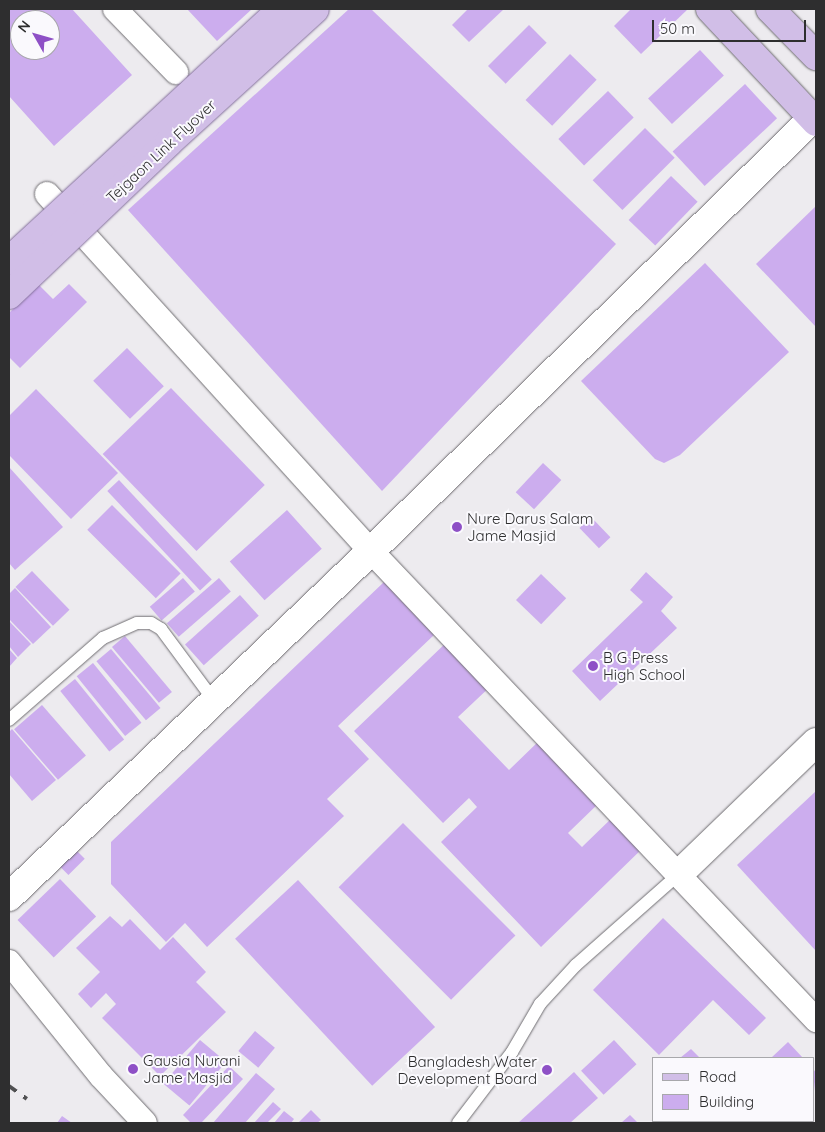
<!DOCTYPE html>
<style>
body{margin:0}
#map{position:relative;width:825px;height:1132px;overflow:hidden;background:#edebef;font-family:Quicksand,sans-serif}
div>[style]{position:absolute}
.building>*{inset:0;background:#ccadee;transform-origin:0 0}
.roads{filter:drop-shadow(0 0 1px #6f6d71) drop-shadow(0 0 1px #6f6d71)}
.service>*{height:12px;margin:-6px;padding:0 6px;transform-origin:6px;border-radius:6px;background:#fff}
.minor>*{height:24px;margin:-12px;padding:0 12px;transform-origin:12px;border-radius:12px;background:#fff}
.tertiary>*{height:28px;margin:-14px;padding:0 14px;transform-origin:14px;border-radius:14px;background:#fff}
.primary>*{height:28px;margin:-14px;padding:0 14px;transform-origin:14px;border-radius:14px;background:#d1bee7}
.rail>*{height:4px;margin-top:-2px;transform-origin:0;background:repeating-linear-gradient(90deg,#505052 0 9px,transparent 0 18px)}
.bridges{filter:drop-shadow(0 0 1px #84709c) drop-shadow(0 0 1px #84709c)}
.primary-bridge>*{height:28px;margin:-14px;padding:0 14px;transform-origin:14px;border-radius:14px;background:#d1bee7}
.dots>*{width:14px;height:14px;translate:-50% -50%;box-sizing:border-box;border:2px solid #faf9fd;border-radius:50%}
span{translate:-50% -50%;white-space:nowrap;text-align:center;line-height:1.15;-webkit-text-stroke:4px #faf9fd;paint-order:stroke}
.street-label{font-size:15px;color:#2e2e2f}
.poi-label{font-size:15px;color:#2e2e2f}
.left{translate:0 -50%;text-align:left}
.right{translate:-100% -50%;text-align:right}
.frame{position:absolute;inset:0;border:10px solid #2e2e2f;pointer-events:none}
.legend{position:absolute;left:652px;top:1057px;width:162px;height:65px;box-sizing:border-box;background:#faf9fd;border:1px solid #a8a8ab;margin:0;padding:6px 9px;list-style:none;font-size:15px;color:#2e2e2f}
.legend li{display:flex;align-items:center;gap:10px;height:25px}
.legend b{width:25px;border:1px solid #a8a8ab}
.north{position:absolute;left:10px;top:10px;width:50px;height:50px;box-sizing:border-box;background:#faf9fd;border:1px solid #a8a8ab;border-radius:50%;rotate:308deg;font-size:14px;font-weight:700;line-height:20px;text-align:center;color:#2e2e2f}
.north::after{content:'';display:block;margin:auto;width:18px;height:22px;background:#8e50c6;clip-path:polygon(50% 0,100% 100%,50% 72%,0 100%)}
.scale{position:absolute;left:652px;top:20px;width:154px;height:22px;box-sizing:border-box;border:2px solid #2e2e2f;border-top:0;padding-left:6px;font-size:15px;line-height:18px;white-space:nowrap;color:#2e2e2f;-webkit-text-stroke:4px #faf9fd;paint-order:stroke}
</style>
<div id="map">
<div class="building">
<i style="clip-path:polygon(evenodd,9px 9px,72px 9px,132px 75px,54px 146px,9px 96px,9px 9px,20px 20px,50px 20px,50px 50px,20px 50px,20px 20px)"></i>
<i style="clip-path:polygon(187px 9px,252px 9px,217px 41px)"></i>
<i style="clip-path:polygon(349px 9px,371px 9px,616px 244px,382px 491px,128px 210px)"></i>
<i style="clip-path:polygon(468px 9px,504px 9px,469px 42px,452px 25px)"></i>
<i style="clip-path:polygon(631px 9px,688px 9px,641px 54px,614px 26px)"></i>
<i style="left:529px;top:25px;width:25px;height:58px;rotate:45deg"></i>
<i style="left:700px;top:50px;width:35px;height:71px;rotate:47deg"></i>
<i style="left:570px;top:54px;width:37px;height:64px;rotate:44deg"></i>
<i style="left:745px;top:84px;width:47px;height:99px;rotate:47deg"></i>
<i style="left:608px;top:91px;width:37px;height:69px;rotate:46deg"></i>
<i style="left:645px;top:128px;width:42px;height:74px;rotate:45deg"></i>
<i style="left:671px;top:176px;width:37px;height:61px;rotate:44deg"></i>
<i style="clip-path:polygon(816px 206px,816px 327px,756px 264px)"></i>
<i style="clip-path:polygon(705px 263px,789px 352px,680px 455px,664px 463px,655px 459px,581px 381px)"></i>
<i style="clip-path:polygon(38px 284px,53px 299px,69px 284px,87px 302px,20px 368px,9px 357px,9px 313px)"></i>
<i style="left:127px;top:348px;width:53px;height:47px;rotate:46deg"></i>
<i style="left:171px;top:388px;width:135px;height:95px;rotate:46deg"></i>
<i style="clip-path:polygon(36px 389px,118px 473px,71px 519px,9px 455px,9px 416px)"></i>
<i style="left:543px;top:463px;width:25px;height:40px;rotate:43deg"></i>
<i style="clip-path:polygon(9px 467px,63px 527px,15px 570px,9px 563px)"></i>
<i style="left:119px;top:480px;width:136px;height:16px;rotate:47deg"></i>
<i style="left:112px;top:505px;width:97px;height:35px;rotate:45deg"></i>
<i style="left:287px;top:510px;width:52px;height:77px;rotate:48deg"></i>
<i style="left:591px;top:517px;width:28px;height:16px;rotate:46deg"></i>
<i style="left:32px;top:571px;width:54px;height:23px;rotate:46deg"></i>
<i style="clip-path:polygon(646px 572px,673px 597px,661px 611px,677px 628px,600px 701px,572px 671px,643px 602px,630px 590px)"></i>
<i style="left:541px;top:574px;width:35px;height:36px;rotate:44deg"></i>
<i style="left:183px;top:578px;width:18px;height:44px;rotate:49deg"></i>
<i style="left:219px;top:578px;width:18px;height:69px;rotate:49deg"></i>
<i style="clip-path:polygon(384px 582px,434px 635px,338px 726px,369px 759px,327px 799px,344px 816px,207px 947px,185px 923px,166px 942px,111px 884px,111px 842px)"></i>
<i style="clip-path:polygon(15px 588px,51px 627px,33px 644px,9px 619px,9px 594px)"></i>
<i style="left:240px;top:595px;width:28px;height:74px;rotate:48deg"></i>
<i style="clip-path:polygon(9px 621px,31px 644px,18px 657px,9px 646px)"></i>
<i style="left:125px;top:636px;width:73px;height:17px;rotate:50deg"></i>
<i style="clip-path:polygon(450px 639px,493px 684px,458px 717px,509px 770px,541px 739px,601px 801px,568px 833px,582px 847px,616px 814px,646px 845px,541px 947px,441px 842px,477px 807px,469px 798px,443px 823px,354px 731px)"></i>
<i style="clip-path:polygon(9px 649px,17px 658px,9px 667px)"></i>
<i style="left:111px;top:649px;width:77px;height:19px;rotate:50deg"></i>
<i style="left:93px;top:663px;width:77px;height:21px;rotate:51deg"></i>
<i style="left:75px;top:679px;width:78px;height:19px;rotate:51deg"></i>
<i style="left:42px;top:705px;width:67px;height:37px;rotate:49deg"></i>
<i style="clip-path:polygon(12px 729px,56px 780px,32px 801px,9px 774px,9px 732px)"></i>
<i style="clip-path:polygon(816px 791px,816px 951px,737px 865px)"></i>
<i style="left:403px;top:823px;width:159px;height:91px;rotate:45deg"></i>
<i style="left:72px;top:846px;width:18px;height:23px;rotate:45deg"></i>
<i style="left:60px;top:879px;width:52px;height:59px;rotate:46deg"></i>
<i style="left:298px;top:880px;width:201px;height:86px;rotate:47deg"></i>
<i style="clip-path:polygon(110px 916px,122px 927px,130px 919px,160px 950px,173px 937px,206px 972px,196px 982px,226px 1012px,160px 1076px,102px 1018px,116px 1004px,106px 993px,91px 1008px,78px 994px,100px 972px,76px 948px)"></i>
<i style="clip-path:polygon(663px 918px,766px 1018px,749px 1035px,713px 1000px,659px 1055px,593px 990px)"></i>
<i style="left:255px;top:1031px;width:26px;height:26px;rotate:40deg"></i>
<i style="left:200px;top:1040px;width:34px;height:57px;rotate:40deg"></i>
<i style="left:614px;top:1040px;width:33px;height:45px;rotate:47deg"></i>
<i style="clip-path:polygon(788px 1042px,803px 1058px,771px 1058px)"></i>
<i style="clip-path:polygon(691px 1049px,700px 1058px,680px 1058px)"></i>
<i style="clip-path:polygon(229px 1066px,243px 1079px,201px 1123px,191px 1123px,183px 1115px)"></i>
<i style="clip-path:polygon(814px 1070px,816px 1073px,814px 1091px)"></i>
<i style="clip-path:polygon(574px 1072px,598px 1098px,570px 1123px,518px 1123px)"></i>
<i style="clip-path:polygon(256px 1073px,275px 1089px,245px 1123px,213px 1123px)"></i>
<i style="clip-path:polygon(273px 1102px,281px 1109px,267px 1123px,254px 1123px)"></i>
<i style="clip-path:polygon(311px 1110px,321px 1120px,317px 1123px,298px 1123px)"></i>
<i style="clip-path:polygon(284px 1111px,294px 1119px,291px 1123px,274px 1123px)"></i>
<i style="clip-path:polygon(630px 1115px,638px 1123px,621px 1123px)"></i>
<i style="clip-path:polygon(62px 1116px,72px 1123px,57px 1123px)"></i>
<i style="left:732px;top:1121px;width:27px;height:3px"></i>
<i style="clip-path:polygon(767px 1121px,791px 1121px,789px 1123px)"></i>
</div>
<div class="roads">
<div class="service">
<i style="left:9px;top:720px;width:125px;rotate:-41.1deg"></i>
<i style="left:103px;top:638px;width:37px;rotate:-24deg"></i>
<i style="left:137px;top:623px;width:14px"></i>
<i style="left:151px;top:623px;width:12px;rotate:31deg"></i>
<i style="left:161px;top:629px;width:91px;rotate:53.5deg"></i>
<i style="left:458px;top:1123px;width:89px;rotate:-52.7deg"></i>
<i style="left:512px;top:1052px;width:56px;rotate:-59.7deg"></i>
<i style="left:540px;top:1004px;width:53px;rotate:-47.3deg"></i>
<i style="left:576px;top:965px;width:139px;rotate:-41.5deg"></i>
</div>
<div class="minor">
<i style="left:115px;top:9px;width:88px;rotate:45.9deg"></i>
<i style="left:47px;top:194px;width:482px;rotate:47.8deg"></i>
<i style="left:371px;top:551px;width:647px;rotate:46.5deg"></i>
<i style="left:9px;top:962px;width:146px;rotate:51.1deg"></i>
<i style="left:101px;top:1076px;width:64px;rotate:46.9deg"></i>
</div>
<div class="tertiary">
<i style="left:680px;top:873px;width:189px;rotate:-43.9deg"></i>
<i style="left:9px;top:897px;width:501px;rotate:-43.71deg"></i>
<i style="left:371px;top:551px;width:619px;rotate:-44.41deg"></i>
</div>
<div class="primary">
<i style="left:710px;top:9px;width:155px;rotate:46.8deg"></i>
<i style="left:770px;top:9px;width:66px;rotate:45.6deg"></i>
</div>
</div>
<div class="rail">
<i style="left:9px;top:1086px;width:22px;rotate:36deg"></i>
</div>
<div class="bridges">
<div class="primary-bridge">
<i style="left:9px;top:261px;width:372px;rotate:-42.7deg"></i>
<i style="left:9px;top:295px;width:221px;rotate:-43.7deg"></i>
<i style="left:169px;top:142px;width:197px;rotate:-42.3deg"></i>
</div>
</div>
<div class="dots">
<i style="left:457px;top:527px;background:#8e50c6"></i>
<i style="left:593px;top:666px;background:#8e50c6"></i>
<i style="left:133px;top:1069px;background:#8e50c6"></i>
<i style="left:547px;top:1070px;background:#8e50c6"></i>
</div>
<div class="street-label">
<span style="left:161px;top:151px;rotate:-43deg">Tejgaon Link Flyover</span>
</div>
<div class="poi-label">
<span class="left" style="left:467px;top:527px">Nure Darus Salam<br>Jame Masjid</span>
<span class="left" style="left:603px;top:666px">B G Press<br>High School</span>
<span class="left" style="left:143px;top:1069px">Gausia Nurani<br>Jame Masjid</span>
<span class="right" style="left:537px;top:1070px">Bangladesh Water<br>Development Board</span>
</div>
<div class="frame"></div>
<ul class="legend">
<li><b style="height:6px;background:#d1bee7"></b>Road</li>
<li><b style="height:14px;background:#ccadee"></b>Building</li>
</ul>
<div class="north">N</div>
<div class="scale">50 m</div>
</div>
